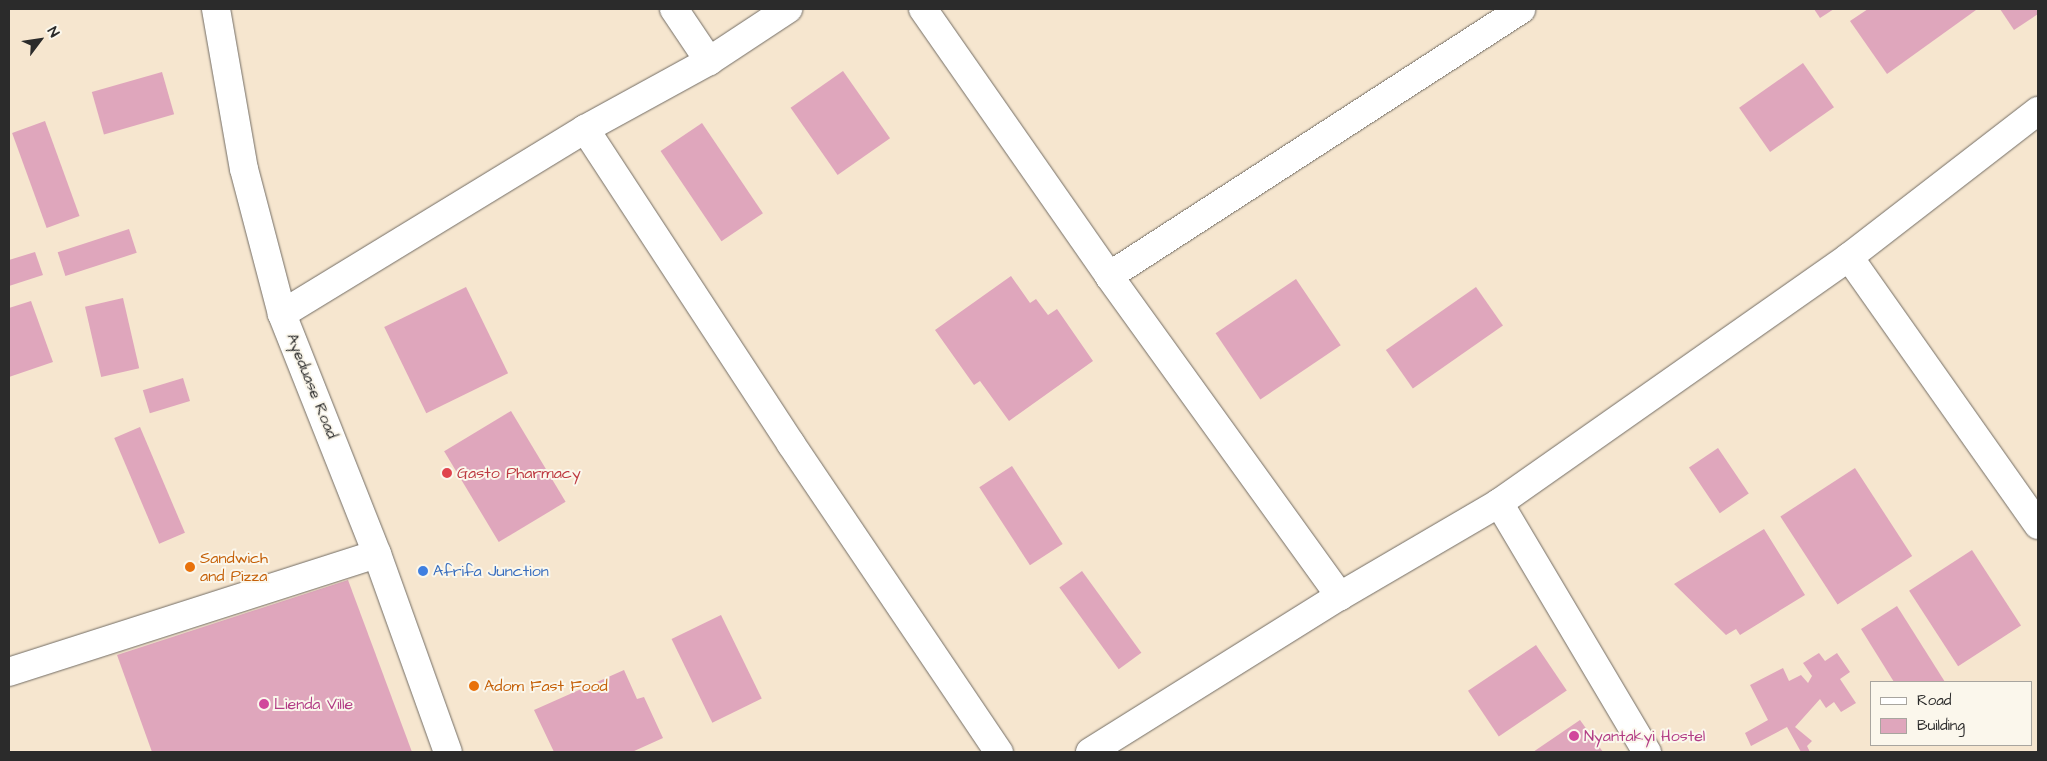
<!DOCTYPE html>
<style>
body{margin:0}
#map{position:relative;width:2047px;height:761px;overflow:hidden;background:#f6e6cf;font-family:"Architects Daughter",sans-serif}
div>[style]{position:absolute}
.building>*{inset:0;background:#dfa6bc;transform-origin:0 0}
.roads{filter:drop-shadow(0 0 1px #726c64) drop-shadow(0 0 1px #726c64)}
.street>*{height:28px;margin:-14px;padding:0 14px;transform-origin:14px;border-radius:14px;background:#fff}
.secondary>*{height:28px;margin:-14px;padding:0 14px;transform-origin:14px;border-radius:14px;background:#fff}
.dots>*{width:14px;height:14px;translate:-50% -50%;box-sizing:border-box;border:2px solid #fbf7ec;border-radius:50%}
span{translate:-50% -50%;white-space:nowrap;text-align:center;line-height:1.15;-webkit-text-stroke:4px #fbf7ec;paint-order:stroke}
.street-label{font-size:16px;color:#2b2b2b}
.health-label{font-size:16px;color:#be3a42}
.left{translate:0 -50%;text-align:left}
.food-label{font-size:16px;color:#c56008}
.shop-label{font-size:16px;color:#366cbe}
.hotel-label{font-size:16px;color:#b23c85}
.frame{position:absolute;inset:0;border:10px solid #2b2b2b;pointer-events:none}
.legend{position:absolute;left:1870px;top:681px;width:162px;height:65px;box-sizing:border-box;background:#fbf7ec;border:1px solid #a8a59f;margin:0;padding:6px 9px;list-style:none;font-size:15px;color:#2b2b2b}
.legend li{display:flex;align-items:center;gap:10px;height:25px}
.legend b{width:25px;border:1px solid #a8a59f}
.north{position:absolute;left:15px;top:15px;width:50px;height:50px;-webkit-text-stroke:4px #fbf7ec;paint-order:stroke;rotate:59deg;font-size:14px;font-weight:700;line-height:20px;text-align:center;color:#2b2b2b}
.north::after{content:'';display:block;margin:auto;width:18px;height:22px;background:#2b2b2b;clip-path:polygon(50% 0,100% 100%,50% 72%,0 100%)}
</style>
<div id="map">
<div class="building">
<i style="clip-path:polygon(1814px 9px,1834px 9px,1820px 18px)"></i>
<i style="clip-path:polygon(1868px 9px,1974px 9px,1976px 10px,1887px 74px,1850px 21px)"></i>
<i style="clip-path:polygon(2000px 9px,2038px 9px,2038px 14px,2014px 30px)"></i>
<i style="left:1803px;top:63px;width:54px;height:78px;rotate:55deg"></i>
<i style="left:843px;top:71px;width:82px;height:64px;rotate:55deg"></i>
<i style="left:162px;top:72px;width:44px;height:73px;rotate:74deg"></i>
<i style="left:45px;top:121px;width:101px;height:35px;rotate:70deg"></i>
<i style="left:702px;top:123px;width:109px;height:50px;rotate:56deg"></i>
<i style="left:129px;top:229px;width:25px;height:75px;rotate:72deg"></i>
<i style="clip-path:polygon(35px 252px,43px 275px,9px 286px,9px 260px)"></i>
<i style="clip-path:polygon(1011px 276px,1030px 303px,1036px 299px,1048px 315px,1057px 309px,1093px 361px,1009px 421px,980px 381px,974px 385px,935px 330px)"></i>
<i style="left:1296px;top:279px;width:80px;height:97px;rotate:56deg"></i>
<i style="left:466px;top:287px;width:96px;height:91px;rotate:64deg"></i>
<i style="left:1476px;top:287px;width:47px;height:110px;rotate:55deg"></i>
<i style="left:123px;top:298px;width:72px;height:39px;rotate:77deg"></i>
<i style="clip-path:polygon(31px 301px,53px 362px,9px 377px,9px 308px)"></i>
<i style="left:183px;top:378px;width:24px;height:42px;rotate:73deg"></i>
<i style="left:511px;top:411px;width:106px;height:78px;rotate:59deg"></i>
<i style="left:140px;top:427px;width:115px;height:28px;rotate:67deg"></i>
<i style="left:1718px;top:448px;width:55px;height:35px;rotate:56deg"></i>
<i style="left:1012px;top:466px;width:93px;height:39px;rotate:57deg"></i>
<i style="left:1855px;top:468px;width:105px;height:89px;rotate:57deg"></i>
<i style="clip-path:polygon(1764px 529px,1805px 595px,1740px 635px,1736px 629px,1726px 635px,1674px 584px)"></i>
<i style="left:1972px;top:550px;width:90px;height:75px;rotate:57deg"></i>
<i style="left:1082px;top:571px;width:101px;height:28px;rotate:54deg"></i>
<i style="clip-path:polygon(348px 580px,412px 752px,152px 752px,117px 655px)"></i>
<i style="clip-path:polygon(1897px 606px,1945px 682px,1894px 682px,1861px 629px)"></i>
<i style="left:721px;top:615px;width:93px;height:55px;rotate:64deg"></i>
<i style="left:1536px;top:645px;width:55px;height:82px;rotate:56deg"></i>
<i style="clip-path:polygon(1819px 653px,1825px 661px,1837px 653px,1850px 672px,1840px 679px,1856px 703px,1841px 712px,1834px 702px,1826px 708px,1820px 699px,1795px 727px,1812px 741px,1807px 746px,1810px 752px,1801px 752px,1787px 727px,1751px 746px,1745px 733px,1768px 720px,1750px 685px,1783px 668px,1789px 681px,1801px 675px,1808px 683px,1812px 676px,1803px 663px)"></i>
<i style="clip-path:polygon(624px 670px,637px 699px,644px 697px,663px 738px,632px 752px,554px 752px,534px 710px)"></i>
<i style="clip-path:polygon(1580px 720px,1603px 752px,1533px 752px)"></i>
</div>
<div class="roads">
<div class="street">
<i style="left:674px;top:9px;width:63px;rotate:56.1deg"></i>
<i style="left:923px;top:9px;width:325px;rotate:55.1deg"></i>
<i style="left:1109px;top:276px;width:395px;rotate:54.2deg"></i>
<i style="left:585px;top:129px;width:376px;rotate:56.8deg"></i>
<i style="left:791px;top:444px;width:372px;rotate:56deg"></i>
<i style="left:1849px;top:257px;width:328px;rotate:54.8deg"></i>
<i style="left:1109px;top:276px;width:491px;rotate:-32.9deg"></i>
<i style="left:282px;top:314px;width:355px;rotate:-31.4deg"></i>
<i style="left:585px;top:129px;width:141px;rotate:-28.7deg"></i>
<i style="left:709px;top:61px;width:95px;rotate:-33.4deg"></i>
<i style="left:1499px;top:503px;width:290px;rotate:59.3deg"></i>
<i style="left:9px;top:672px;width:386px;rotate:-17.8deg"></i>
<i style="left:1090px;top:752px;width:295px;rotate:-32deg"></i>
<i style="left:1340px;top:596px;width:184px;rotate:-30.3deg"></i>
<i style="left:1499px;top:503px;width:428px;rotate:-35.1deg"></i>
<i style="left:1849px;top:257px;width:239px;rotate:-37.7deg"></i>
</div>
<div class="secondary">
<i style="left:216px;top:9px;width:162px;rotate:80.1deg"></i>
<i style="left:244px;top:169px;width:150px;rotate:75.3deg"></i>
<i style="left:282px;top:314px;width:258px;rotate:68.4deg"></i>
<i style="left:377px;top:554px;width:210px;rotate:70.3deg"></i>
</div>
</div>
<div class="dots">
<i style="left:447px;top:473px;background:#e0444e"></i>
<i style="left:190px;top:567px;background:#e8710a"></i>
<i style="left:423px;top:571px;background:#3f7fe0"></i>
<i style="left:474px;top:686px;background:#e8710a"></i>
<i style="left:264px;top:704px;background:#d1479c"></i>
<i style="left:1574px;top:736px;background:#d1479c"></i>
</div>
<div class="street-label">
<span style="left:312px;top:386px;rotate:68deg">Ayeduase Road</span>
</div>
<div class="health-label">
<span class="left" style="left:457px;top:473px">Gasto Pharmacy</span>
</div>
<div class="food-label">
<span class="left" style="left:200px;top:567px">Sandwich<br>and Pizza</span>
<span class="left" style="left:484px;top:686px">Adom Fast Food</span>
</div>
<div class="shop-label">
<span class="left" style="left:433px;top:571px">Afrifa Junction</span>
</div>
<div class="hotel-label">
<span class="left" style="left:274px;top:704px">Lienda Ville</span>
<span class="left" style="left:1584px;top:736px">Nyantakyi Hostel</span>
</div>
<div class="frame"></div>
<ul class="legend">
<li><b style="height:6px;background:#fff"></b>Road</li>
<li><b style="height:14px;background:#dfa6bc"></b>Building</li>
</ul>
<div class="north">N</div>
</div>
